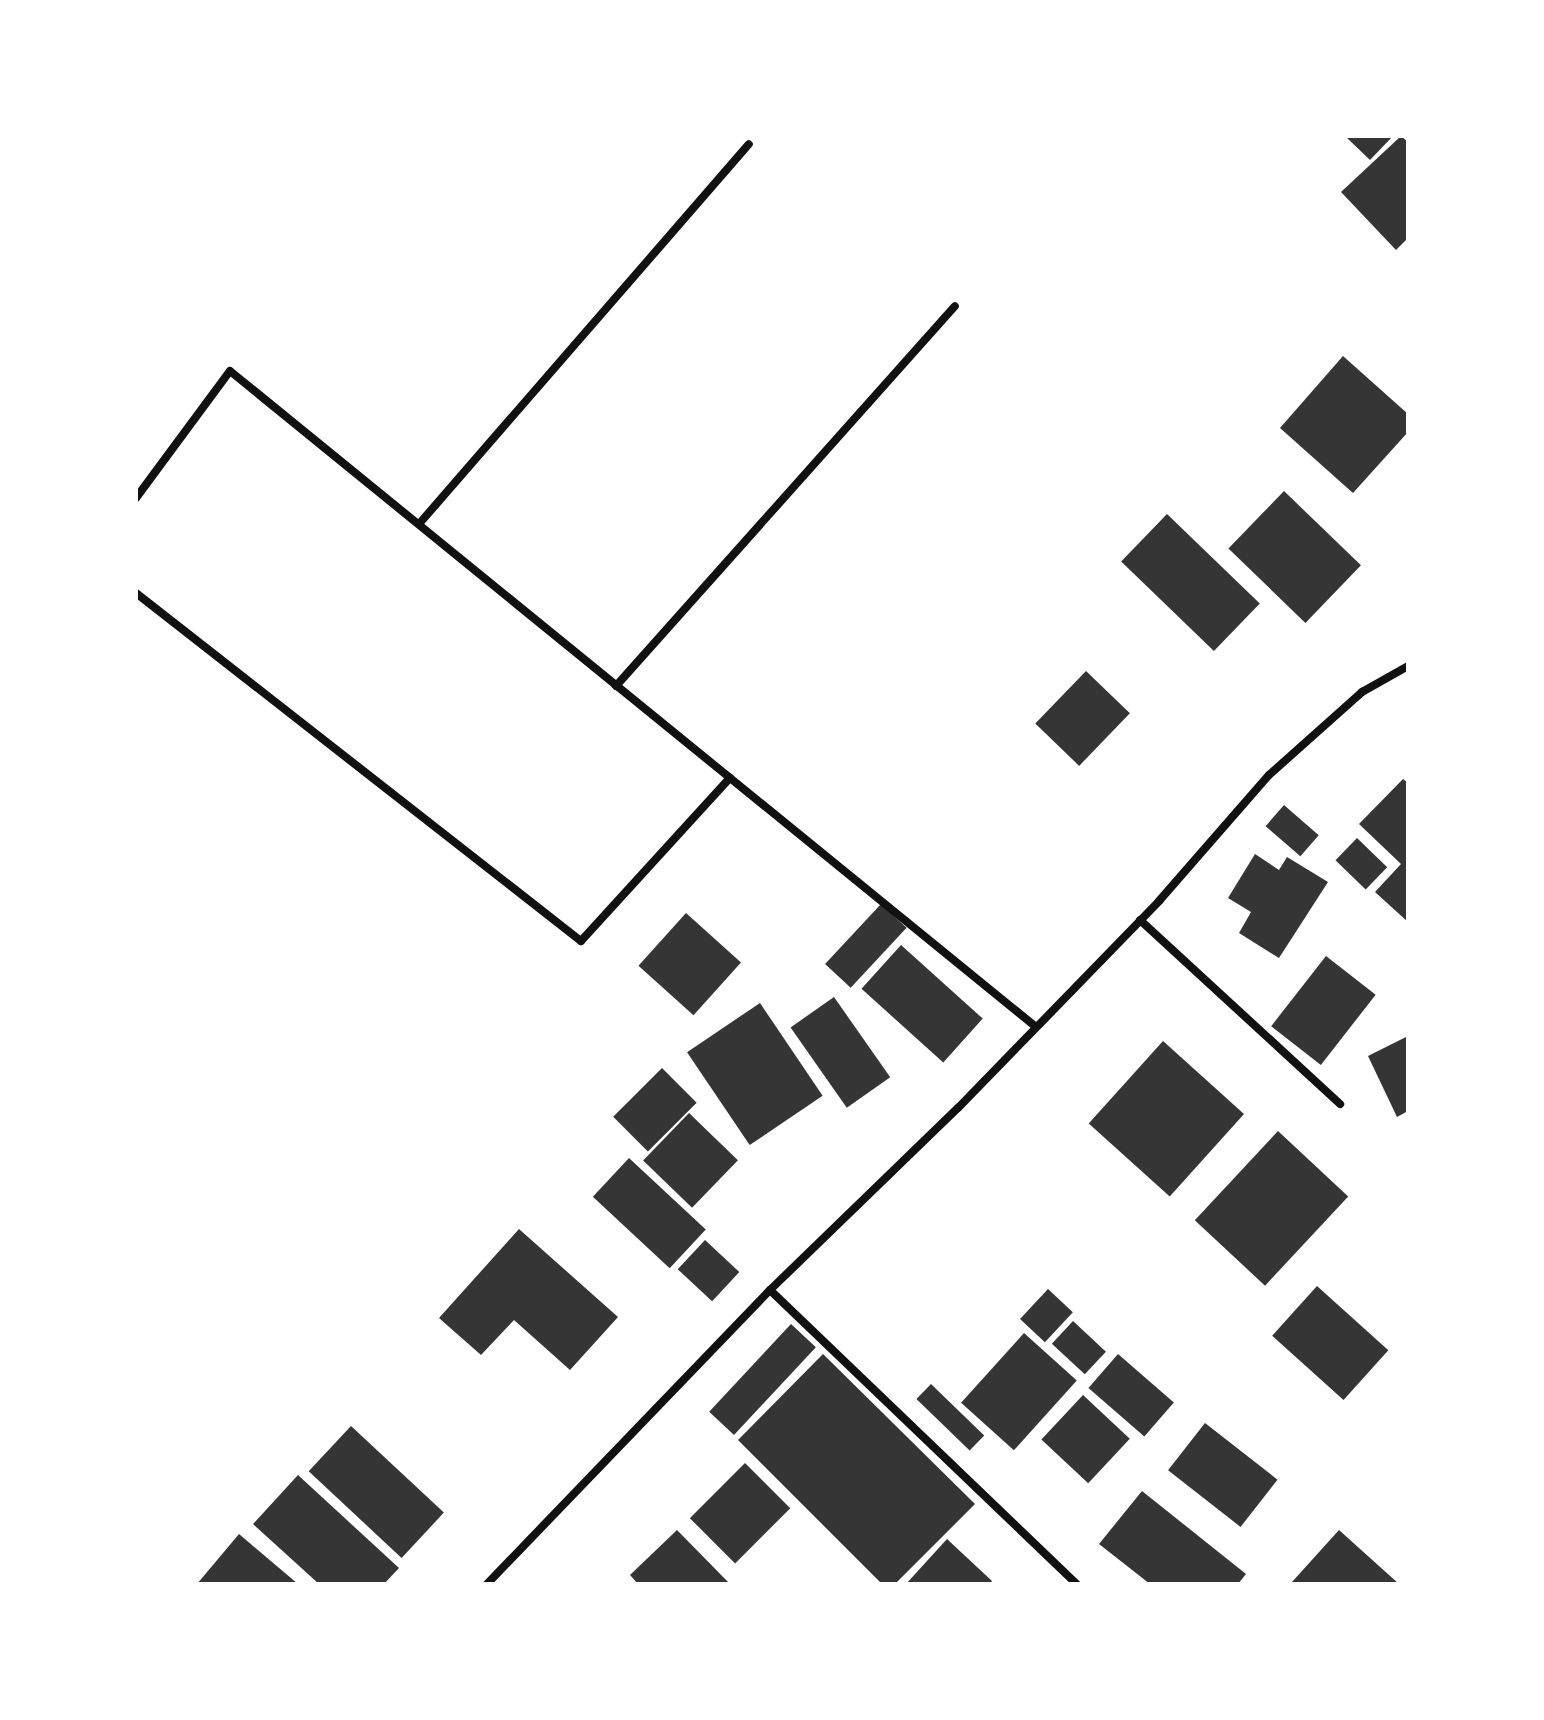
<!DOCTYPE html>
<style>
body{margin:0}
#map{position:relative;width:1544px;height:1720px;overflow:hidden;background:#fff;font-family:"Archivo Narrow",sans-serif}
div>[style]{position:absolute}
.building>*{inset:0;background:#353535;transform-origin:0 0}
.minor>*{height:8px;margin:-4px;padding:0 4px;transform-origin:4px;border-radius:4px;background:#111}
span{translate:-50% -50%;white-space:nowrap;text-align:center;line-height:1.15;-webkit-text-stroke:6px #fff;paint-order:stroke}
.frame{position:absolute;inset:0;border:138px solid #fff;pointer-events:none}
</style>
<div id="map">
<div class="building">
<i style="clip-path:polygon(1345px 136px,1393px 136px,1370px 160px)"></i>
<i style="clip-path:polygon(1401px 136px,1408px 142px,1408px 238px,1396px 250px,1341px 192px)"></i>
<i style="clip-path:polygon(1343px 356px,1408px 414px,1408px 432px,1353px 493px,1280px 428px)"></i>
<i style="left:1284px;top:491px;width:107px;height:80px;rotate:44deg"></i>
<i style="left:1167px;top:514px;width:129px;height:66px;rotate:44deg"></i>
<i style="left:1086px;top:671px;width:61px;height:73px;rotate:44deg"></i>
<i style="clip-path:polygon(1403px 779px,1408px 783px,1408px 922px,1375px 892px,1401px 864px,1359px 824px)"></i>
<i style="left:1284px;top:805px;width:46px;height:28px;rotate:41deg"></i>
<i style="left:1357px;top:838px;width:42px;height:31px;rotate:44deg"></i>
<i style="clip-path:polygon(1255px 854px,1279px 870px,1287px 857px,1328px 882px,1279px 958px,1239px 933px,1251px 912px,1228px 898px)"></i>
<i style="left:881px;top:904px;width:35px;height:82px;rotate:43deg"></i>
<i style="left:686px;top:913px;width:74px;height:71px;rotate:42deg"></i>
<i style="left:901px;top:945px;width:110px;height:59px;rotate:42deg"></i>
<i style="left:1326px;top:956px;width:63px;height:89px;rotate:38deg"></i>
<i style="left:834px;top:997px;width:98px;height:53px;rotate:55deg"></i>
<i style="left:760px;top:1003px;width:112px;height:88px;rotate:56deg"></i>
<i style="clip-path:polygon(1408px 1036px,1408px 1111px,1397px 1117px,1368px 1056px)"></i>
<i style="left:1163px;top:1041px;width:109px;height:111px;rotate:42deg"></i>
<i style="left:662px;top:1068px;width:49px;height:69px;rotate:45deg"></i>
<i style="left:689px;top:1113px;width:68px;height:66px;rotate:44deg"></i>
<i style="left:1278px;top:1131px;width:96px;height:122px;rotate:43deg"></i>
<i style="left:629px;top:1158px;width:105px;height:53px;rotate:43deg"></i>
<i style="clip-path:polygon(519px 1229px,618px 1317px,570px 1370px,514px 1320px,481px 1355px,439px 1318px)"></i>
<i style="left:705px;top:1240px;width:47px;height:40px;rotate:43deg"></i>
<i style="left:1317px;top:1286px;width:96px;height:67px;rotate:42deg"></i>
<i style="left:1048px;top:1289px;width:34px;height:41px;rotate:43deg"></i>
<i style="left:1073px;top:1321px;width:45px;height:31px;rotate:43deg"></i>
<i style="left:791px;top:1324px;width:34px;height:120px;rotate:43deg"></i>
<i style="left:1024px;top:1333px;width:71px;height:94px;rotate:42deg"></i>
<i style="clip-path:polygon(823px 1354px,975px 1504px,895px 1584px,882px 1584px,738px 1440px)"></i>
<i style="left:1118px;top:1354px;width:74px;height:45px;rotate:41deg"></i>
<i style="left:931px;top:1384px;width:74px;height:21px;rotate:44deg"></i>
<i style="left:1083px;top:1395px;width:64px;height:61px;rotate:43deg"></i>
<i style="left:1205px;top:1423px;width:92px;height:60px;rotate:38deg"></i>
<i style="left:351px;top:1426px;width:127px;height:62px;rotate:43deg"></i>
<i style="left:745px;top:1463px;width:64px;height:78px;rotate:45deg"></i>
<i style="clip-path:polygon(298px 1475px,399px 1568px,384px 1584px,319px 1584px,253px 1524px)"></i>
<i style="clip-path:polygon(1142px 1491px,1246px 1574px,1238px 1584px,1150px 1584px,1099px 1544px)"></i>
<i style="clip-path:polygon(677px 1530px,730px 1584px,638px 1584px,630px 1575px)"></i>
<i style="clip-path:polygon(1339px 1530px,1399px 1584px,1292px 1582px)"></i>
<i style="clip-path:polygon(239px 1534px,298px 1584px,197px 1584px)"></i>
<i style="clip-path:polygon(947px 1539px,992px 1581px,990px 1584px,906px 1584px)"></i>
</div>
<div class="minor">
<i style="left:136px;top:498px;width:158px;rotate:-53.5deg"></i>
<i style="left:230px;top:371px;width:1039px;rotate:39.14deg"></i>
<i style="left:419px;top:524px;width:503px;rotate:-49.03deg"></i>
<i style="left:136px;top:593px;width:565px;rotate:38.03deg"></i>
<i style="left:581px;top:941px;width:221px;rotate:-47.6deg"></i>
<i style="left:616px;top:686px;width:509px;rotate:-48.26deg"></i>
<i style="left:1140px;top:920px;width:272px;rotate:42.6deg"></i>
<i style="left:770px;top:1290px;width:425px;rotate:43.8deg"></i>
<i style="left:487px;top:1584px;width:408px;rotate:-46.1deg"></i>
<i style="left:770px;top:1290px;width:262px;rotate:-44.1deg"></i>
<i style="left:958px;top:1108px;width:289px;rotate:-45.8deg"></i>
<i style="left:1159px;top:901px;width:167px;rotate:-48.9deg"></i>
<i style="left:1269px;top:775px;width:125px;rotate:-41.7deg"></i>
<i style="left:1362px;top:692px;width:53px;rotate:-29.5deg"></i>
</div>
<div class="frame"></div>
</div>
